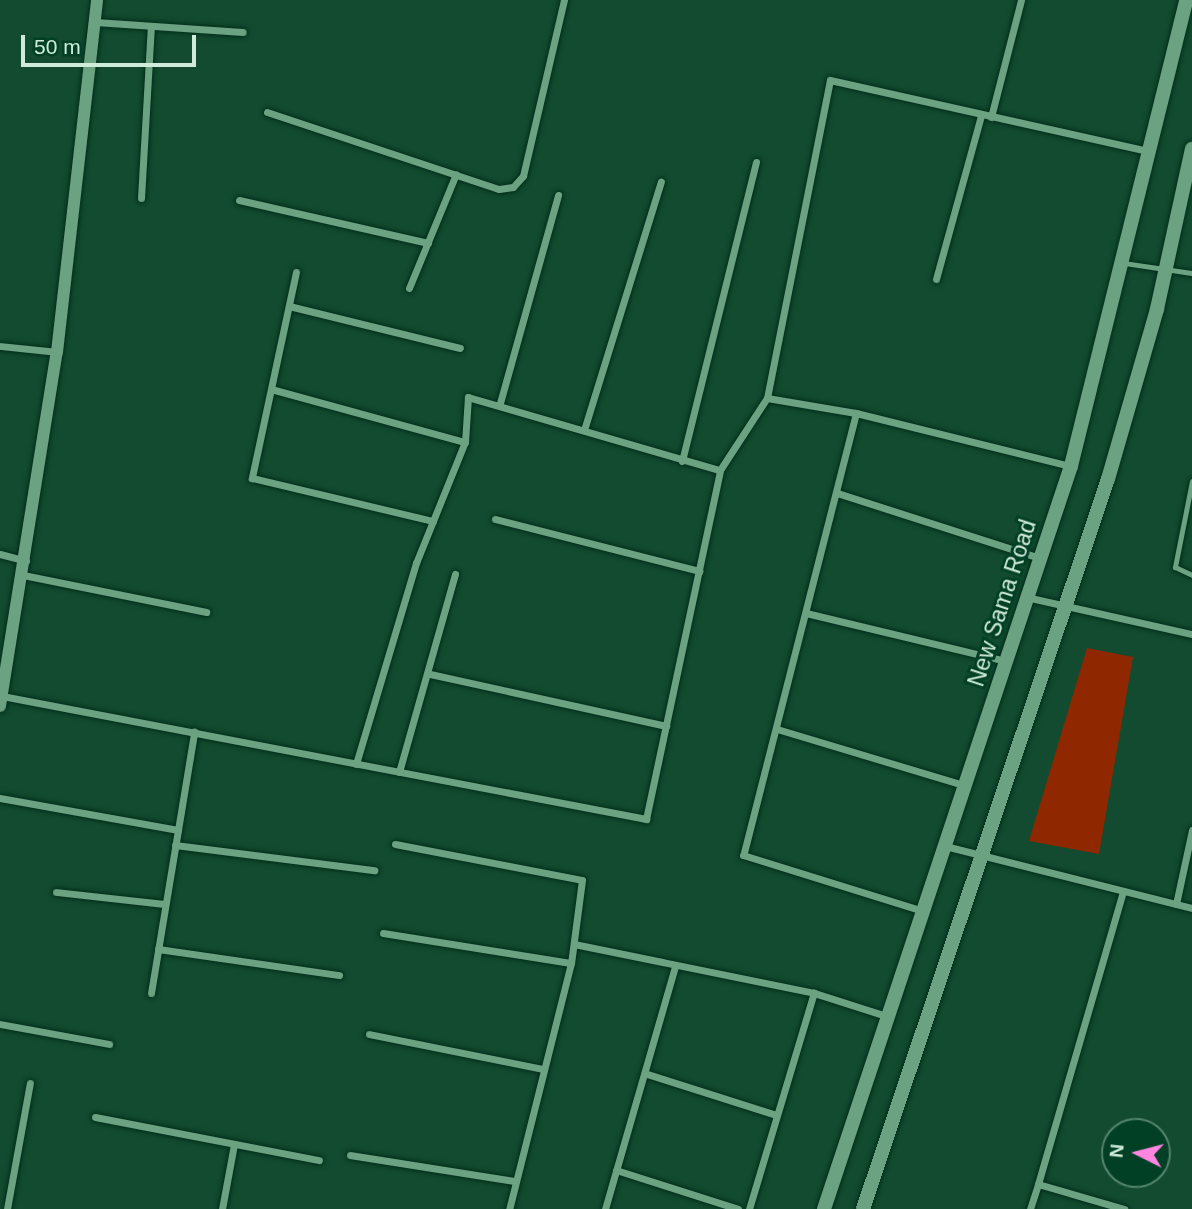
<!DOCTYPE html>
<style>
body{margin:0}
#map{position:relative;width:1192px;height:1209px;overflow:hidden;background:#124b2f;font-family:Helvetica,sans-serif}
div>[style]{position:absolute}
.green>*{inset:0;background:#8f2700}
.roads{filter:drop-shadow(0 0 2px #022e1a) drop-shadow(0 0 2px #022e1a)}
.service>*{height:5px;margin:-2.5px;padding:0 2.5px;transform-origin:2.5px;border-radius:2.5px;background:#6ba281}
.minor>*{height:7px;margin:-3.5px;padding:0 3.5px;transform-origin:3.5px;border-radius:3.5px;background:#6ba281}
.tertiary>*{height:12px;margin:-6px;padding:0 6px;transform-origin:6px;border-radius:6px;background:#6ba281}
.secondary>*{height:14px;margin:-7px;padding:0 7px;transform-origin:7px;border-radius:7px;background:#6ba281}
span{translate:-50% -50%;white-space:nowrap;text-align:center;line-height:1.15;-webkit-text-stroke:6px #024025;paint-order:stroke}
.street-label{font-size:23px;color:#cfebd9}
.north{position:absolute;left:1101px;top:1118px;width:70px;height:70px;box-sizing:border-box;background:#024025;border:2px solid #54846d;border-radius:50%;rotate:276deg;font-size:19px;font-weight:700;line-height:28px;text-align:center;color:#cfebd9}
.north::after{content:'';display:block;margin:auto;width:24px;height:32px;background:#fe85e0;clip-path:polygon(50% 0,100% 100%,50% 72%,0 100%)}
.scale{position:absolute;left:21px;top:35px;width:175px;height:32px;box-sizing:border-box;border:4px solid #cfebd9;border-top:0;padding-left:9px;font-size:21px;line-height:24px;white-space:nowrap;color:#cfebd9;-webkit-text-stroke:5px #024025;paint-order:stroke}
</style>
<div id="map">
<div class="green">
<i style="clip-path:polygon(1087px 648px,1133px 657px,1099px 854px,1029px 841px)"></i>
</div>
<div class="roads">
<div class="service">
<i style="left:1124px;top:263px;width:69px;rotate:8.4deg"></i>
<i style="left:1192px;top:481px;width:88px;rotate:101.2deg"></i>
<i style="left:1175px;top:567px;width:19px;rotate:25deg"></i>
</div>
<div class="minor">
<i style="left:95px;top:22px;width:148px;rotate:3.9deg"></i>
<i style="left:267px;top:112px;width:244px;rotate:18.4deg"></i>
<i style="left:499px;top:189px;width:14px;rotate:-8deg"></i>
<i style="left:513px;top:187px;width:15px;rotate:-48deg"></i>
<i style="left:523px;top:176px;width:181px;rotate:-76.9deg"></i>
<i style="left:991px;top:117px;width:121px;rotate:-75.6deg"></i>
<i style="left:141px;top:198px;width:172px;rotate:-86.7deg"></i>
<i style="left:239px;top:200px;width:194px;rotate:12.8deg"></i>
<i style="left:296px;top:272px;width:211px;rotate:102.1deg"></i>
<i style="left:252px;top:478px;width:186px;rotate:13.4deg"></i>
<i style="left:936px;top:279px;width:169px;rotate:-74.6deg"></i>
<i style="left:409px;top:288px;width:123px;rotate:-67.6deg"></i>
<i style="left:289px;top:306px;width:176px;rotate:13.8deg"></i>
<i style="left:0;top:346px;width:57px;rotate:6deg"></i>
<i style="left:271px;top:389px;width:201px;rotate:15.3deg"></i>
<i style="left:767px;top:398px;width:324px;rotate:-78.8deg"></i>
<i style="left:830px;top:80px;width:329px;rotate:12.6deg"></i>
<i style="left:500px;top:403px;width:216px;rotate:-74.4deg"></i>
<i style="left:856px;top:413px;width:456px;rotate:104.3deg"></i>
<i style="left:743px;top:855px;width:189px;rotate:17.3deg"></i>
<i style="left:584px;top:430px;width:260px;rotate:-72.8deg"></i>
<i style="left:682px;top:461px;width:308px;rotate:-76.1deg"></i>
<i style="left:837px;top:493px;width:213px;rotate:17.8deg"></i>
<i style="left:495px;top:519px;width:211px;rotate:14.3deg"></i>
<i style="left:0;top:554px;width:27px;rotate:15deg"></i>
<i style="left:23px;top:575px;width:187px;rotate:11.4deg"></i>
<i style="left:1026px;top:597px;width:170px;rotate:12.6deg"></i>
<i style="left:806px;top:613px;width:206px;rotate:13.5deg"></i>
<i style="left:430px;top:674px;width:242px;rotate:12.4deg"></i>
<i style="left:2px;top:696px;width:656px;rotate:10.81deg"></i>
<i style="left:646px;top:819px;width:357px;rotate:-78deg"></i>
<i style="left:720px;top:470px;width:86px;rotate:-56.9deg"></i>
<i style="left:767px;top:398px;width:90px;rotate:9.6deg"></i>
<i style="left:856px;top:413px;width:220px;rotate:13.9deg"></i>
<i style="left:777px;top:729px;width:195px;rotate:16.7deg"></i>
<i style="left:356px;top:764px;width:210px;rotate:-73.4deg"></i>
<i style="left:416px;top:563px;width:131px;rotate:-68deg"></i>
<i style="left:465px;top:442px;width:45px;rotate:-86.2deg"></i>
<i style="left:468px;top:397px;width:262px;rotate:16.2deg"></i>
<i style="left:399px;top:772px;width:206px;rotate:-74.2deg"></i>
<i style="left:0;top:798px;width:181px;rotate:10.2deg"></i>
<i style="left:395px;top:844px;width:190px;rotate:10.9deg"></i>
<i style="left:582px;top:880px;width:84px;rotate:97.5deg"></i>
<i style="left:571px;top:963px;width:254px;rotate:104.1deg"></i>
<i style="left:175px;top:845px;width:201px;rotate:7.2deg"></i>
<i style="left:945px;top:846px;width:255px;rotate:14.1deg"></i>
<i style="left:56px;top:892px;width:110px;rotate:6.3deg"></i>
<i style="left:1176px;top:904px;width:76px;rotate:-77.8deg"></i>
<i style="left:383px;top:933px;width:190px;rotate:9.1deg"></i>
<i style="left:574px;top:944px;width:245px;rotate:11.5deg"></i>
<i style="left:814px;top:993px;width:76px;rotate:17.7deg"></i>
<i style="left:158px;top:949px;width:183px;rotate:8.2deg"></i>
<i style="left:151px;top:993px;width:265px;rotate:-80.6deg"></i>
<i style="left:0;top:1024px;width:111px;rotate:10.4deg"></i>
<i style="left:369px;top:1034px;width:177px;rotate:11.4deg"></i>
<i style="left:647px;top:1074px;width:135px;rotate:17.6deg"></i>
<i style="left:95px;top:1117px;width:228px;rotate:10.9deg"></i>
<i style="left:350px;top:1155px;width:166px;rotate:9deg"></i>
<i style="left:616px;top:1170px;width:128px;rotate:17.7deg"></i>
<i style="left:1038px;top:1184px;width:304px;rotate:-73.8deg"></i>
<i style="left:7px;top:1209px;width:128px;rotate:-79.7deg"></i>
<i style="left:222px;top:1209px;width:66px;rotate:-79.5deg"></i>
<i style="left:605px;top:1209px;width:252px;rotate:-73.9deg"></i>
<i style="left:749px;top:1209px;width:226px;rotate:-73.3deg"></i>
<i style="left:1030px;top:1209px;width:26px;rotate:-72deg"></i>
<i style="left:1038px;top:1184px;width:90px;rotate:16.2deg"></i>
</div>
<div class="tertiary">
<i style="left:0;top:706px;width:359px;rotate:-80.9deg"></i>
<i style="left:57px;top:352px;width:354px;rotate:-83.5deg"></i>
</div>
<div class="secondary">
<i style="left:824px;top:1209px;width:783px;rotate:-71.61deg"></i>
<i style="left:1071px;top:466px;width:480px;rotate:-76.1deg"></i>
<i style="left:863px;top:1209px;width:770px;rotate:-71.45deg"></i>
<i style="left:1108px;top:479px;width:177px;rotate:-73.9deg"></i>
<i style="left:1157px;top:309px;width:164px;rotate:-77.7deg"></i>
</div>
</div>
<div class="street-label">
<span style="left:1002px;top:603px;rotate:-72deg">New Sama Road</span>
</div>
<div class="north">N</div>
<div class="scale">50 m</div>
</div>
